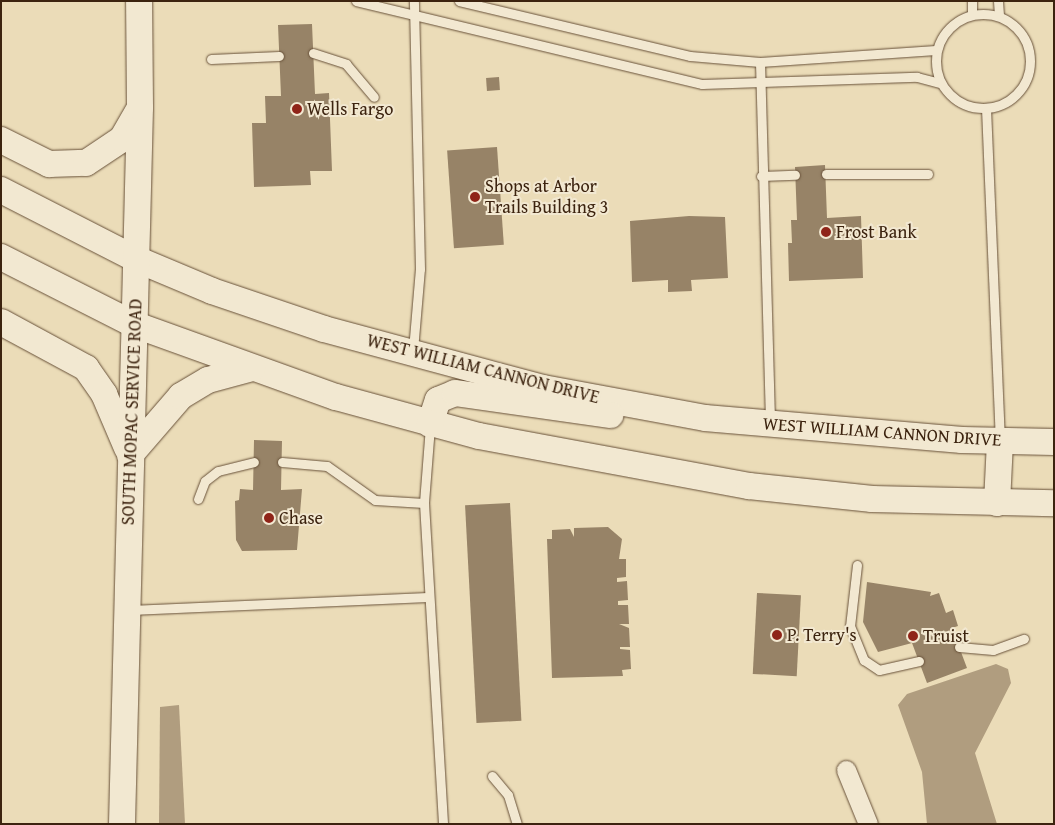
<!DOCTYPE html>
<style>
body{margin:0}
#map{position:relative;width:1055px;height:825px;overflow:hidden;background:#ebdcb8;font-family:"Gentium Book Plus",serif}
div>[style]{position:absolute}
.water>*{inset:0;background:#b09d7f}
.building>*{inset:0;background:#978367;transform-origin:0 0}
.roads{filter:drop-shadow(0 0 1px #685139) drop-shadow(0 0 1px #685139)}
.lane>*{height:9px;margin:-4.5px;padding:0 4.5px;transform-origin:4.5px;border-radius:4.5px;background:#f2e8d1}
.lane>.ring{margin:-4.5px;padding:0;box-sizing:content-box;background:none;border:9px solid #f2e8d1;border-radius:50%}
.street>*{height:19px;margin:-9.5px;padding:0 9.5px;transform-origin:9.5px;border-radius:9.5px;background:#f2e8d1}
.secondary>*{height:26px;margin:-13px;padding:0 13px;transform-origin:13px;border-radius:13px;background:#f2e8d1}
.dots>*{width:14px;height:14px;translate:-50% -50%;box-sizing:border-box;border:2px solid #f2e8d1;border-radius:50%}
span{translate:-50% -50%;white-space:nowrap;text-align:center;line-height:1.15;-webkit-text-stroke:4px #f2e8d1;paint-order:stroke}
.poi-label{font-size:18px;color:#3c230f}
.left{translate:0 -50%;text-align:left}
.street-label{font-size:18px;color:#3c230f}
.frame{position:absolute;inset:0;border:2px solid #3c230f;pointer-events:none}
</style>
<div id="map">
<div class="water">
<i style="clip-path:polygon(996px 664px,1008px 669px,1011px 683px,975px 753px,997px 824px,927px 824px,922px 772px,898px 705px,907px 694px)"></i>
<i style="clip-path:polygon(179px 705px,185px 824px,159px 824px,160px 707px)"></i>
</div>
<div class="building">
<i style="clip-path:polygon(312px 24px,315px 94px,329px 93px,332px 171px,310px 171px,311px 185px,254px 187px,252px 123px,266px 123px,265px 96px,281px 96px,278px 25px)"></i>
<i style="left:499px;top:77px;width:13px;height:13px;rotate:86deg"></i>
<i style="left:497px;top:147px;width:98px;height:50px;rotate:86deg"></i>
<i style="clip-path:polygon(825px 165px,827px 218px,861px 216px,863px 278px,789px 281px,788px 243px,792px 243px,791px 220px,797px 220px,795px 167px)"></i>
<i style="clip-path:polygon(689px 216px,725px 217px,728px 278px,691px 280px,692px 291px,668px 292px,668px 280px,632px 282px,630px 221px)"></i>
<i style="clip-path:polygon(254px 440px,282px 441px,281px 490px,302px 489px,297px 550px,242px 551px,236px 540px,235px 501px,239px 500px,240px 489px,253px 490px)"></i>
<i style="left:510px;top:503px;width:218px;height:45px;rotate:87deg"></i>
<i style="clip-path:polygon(608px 527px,622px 539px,619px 559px,626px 559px,626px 577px,617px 578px,617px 582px,627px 581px,628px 600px,618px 601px,618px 605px,628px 605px,629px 624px,619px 624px,629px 628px,630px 647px,620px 647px,620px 649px,630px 650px,631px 669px,622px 670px,623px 676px,552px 678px,547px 539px,552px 539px,552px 530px,570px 529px,574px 537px,574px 528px)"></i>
<i style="clip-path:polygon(867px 582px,931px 592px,930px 596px,939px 593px,946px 613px,953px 610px,958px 626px,952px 628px,967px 668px,927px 683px,912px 643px,878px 652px,863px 622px)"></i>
<i style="left:757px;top:593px;width:44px;height:81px;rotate:3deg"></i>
</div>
<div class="roads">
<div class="lane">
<i style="left:356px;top:1px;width:356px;rotate:13.5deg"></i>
<i style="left:702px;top:84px;width:215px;rotate:-1.9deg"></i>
<i style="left:917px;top:77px;width:24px;rotate:15deg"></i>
<i style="left:459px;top:1px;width:237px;rotate:13.4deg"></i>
<i style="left:690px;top:56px;width:70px;rotate:4.9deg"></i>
<i style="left:760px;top:62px;width:176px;rotate:-3.9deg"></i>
<i style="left:972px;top:1px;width:13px;rotate:90deg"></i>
<i style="left:998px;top:1px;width:15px;rotate:86deg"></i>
<i class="ring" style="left:936px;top:14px;width:85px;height:85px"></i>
<i style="left:313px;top:53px;width:35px;rotate:18deg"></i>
<i style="left:346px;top:64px;width:43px;rotate:49.7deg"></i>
<i style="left:211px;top:59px;width:68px;rotate:-2.5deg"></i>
<i style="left:760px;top:62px;width:359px;rotate:88.4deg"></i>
<i style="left:986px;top:108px;width:332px;rotate:87.6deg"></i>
<i style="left:826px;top:174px;width:102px"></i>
<i style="left:761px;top:176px;width:34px;rotate:-2deg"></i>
<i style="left:413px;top:350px;width:81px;rotate:-85.1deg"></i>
<i style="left:420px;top:269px;width:268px;rotate:-91.3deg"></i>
<i style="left:430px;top:426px;width:77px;rotate:94.5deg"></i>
<i style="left:424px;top:503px;width:322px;rotate:86.6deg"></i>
<i style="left:282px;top:462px;width:45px;rotate:5.1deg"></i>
<i style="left:327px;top:466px;width:59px;rotate:35.3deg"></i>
<i style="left:375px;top:500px;width:49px;rotate:3.5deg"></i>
<i style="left:198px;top:499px;width:19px;rotate:-69deg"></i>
<i style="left:205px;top:481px;width:16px;rotate:-38deg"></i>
<i style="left:218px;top:471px;width:37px;rotate:-14deg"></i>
<i style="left:857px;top:565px;width:61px;rotate:96.5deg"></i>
<i style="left:850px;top:626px;width:37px;rotate:68deg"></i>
<i style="left:864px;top:660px;width:18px;rotate:34deg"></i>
<i style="left:879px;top:670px;width:41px;rotate:-12.7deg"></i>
<i style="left:129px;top:610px;width:300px;rotate:-2.5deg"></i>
<i style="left:959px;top:647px;width:34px;rotate:5deg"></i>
<i style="left:993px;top:650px;width:33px;rotate:-20deg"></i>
<i style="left:492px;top:776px;width:25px;rotate:50deg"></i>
<i style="left:508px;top:795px;width:30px;rotate:73deg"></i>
</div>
<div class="street">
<i style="left:846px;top:770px;width:58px;rotate:67.8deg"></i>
</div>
<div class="secondary">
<i style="left:1px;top:140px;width:54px;rotate:26.6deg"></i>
<i style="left:49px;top:164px;width:37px;rotate:-2deg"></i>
<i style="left:86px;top:163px;width:43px;rotate:-33.7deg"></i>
<i style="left:122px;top:139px;width:34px;rotate:-60deg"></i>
<i style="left:1px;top:190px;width:152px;rotate:27.1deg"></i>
<i style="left:136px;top:259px;width:82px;rotate:22.8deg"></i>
<i style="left:212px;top:291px;width:118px;rotate:18.7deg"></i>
<i style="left:324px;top:329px;width:227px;rotate:15.1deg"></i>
<i style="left:543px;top:388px;width:165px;rotate:10.5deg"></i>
<i style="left:705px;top:418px;width:258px;rotate:4.9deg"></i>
<i style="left:962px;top:440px;width:92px;rotate:1.2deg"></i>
<i style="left:1px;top:257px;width:148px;rotate:26.9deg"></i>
<i style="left:133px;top:324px;width:216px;rotate:19.8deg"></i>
<i style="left:336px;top:397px;width:148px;rotate:15.3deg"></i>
<i style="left:479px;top:436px;width:275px;rotate:10.5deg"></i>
<i style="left:749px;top:486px;width:124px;rotate:6deg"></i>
<i style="left:872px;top:499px;width:182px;rotate:1.3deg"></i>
<i style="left:1px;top:322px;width:97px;rotate:28.4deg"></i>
<i style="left:86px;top:368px;width:32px;rotate:55deg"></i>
<i style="left:104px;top:394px;width:59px;rotate:66.9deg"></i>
<i style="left:430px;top:424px;width:25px;rotate:-72deg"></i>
<i style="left:438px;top:400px;width:18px;rotate:-22deg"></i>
<i style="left:455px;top:393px;width:157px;rotate:8.1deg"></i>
<i style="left:130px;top:455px;width:78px;rotate:-49.2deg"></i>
<i style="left:181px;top:396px;width:31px;rotate:-31deg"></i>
<i style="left:208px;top:380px;width:46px;rotate:-15.3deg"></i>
<i style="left:997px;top:503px;width:61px;rotate:-87.2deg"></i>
<i style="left:122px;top:824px;width:717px;rotate:-88.56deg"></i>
<i style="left:140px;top:107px;width:106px;rotate:-90.5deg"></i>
</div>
</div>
<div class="dots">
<i style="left:297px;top:109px;background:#8f2418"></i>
<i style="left:475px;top:197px;background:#8f2418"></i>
<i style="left:826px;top:232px;background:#8f2418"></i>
<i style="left:269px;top:518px;background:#8f2418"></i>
<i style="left:777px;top:635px;background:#8f2418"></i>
<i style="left:913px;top:636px;background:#8f2418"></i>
</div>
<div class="poi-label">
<span class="left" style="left:307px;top:109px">Wells Fargo</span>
<span class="left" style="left:485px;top:197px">Shops at Arbor<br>Trails Building 3</span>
<span class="left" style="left:836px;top:232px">Frost Bank</span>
<span class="left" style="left:279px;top:518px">Chase</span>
<span class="left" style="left:787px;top:635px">P. Terry's</span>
<span class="left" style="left:923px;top:636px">Truist</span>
</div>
<div class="street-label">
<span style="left:483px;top:369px;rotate:14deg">WEST WILLIAM CANNON DRIVE</span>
<span style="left:132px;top:412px;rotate:-88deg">SOUTH MOPAC SERVICE ROAD</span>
<span style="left:882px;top:432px;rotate:4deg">WEST WILLIAM CANNON DRIVE</span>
</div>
<div class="frame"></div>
</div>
